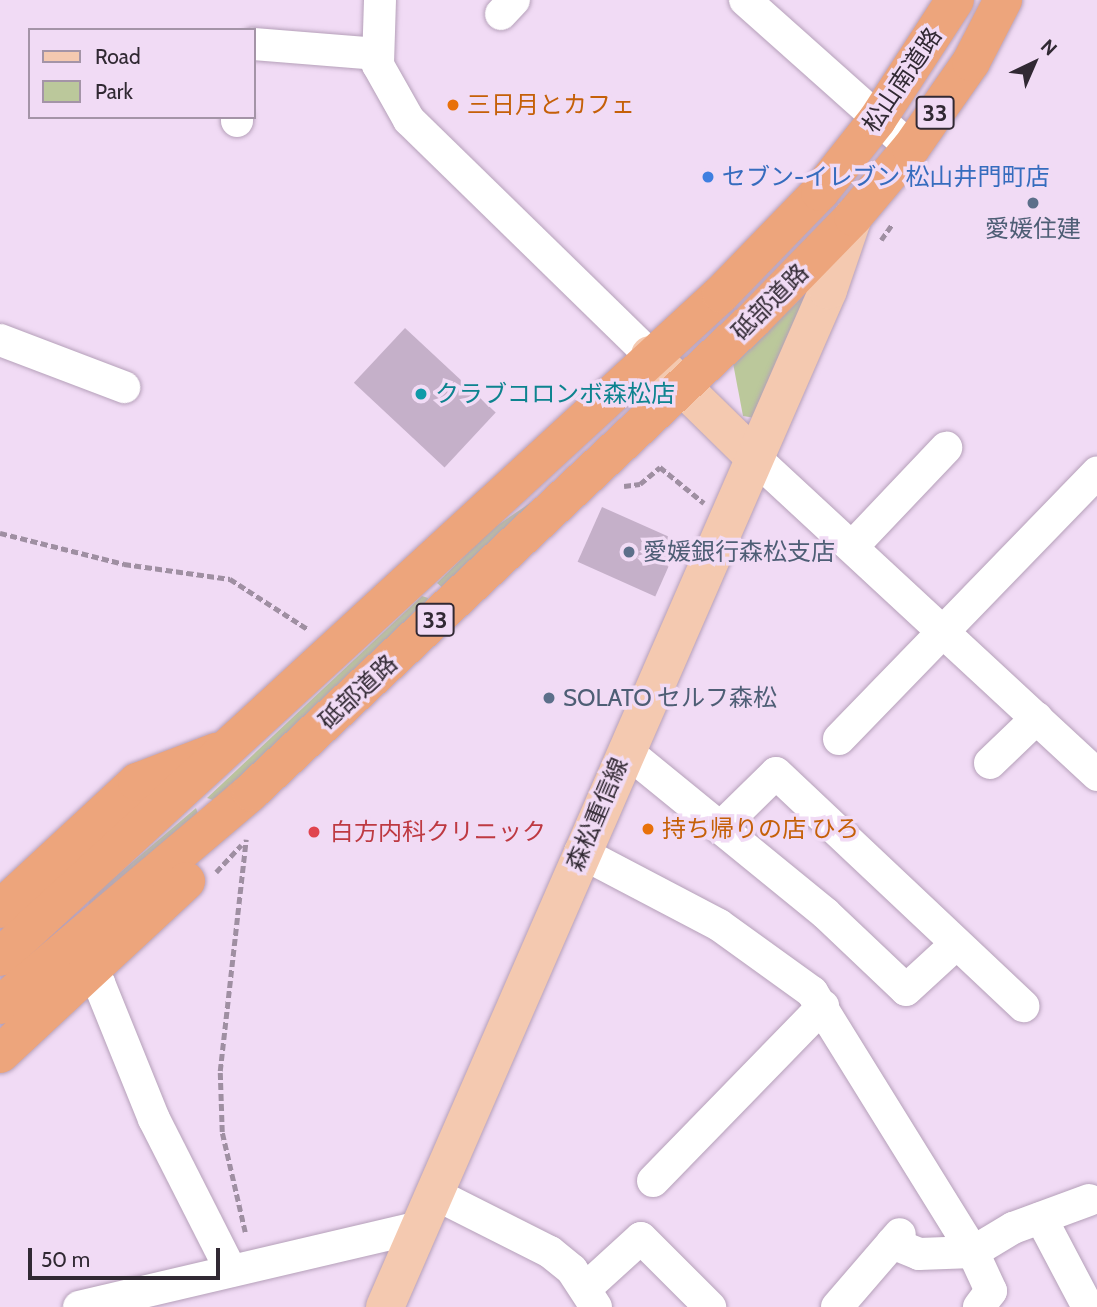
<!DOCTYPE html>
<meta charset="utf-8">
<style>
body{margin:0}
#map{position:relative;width:1097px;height:1307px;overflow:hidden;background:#f1dbf5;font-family:Cabin,"Noto Sans JP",sans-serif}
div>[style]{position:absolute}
.green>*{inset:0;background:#bbc89b}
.building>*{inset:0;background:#c5b0c9;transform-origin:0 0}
.path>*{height:4.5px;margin-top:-2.25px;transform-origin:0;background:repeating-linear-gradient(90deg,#9f8fa2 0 7px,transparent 0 10.5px)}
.roads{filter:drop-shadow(0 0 2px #b5a0b9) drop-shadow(0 0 2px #b5a0b9)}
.minor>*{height:32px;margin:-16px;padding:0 16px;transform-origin:16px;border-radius:16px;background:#fff}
.major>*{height:38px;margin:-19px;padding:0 19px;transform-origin:19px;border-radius:19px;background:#f4c9b0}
.highway>*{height:38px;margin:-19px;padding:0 19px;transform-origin:19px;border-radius:19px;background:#eda57c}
.dots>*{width:19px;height:19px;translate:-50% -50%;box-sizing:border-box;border:4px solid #f1dbf5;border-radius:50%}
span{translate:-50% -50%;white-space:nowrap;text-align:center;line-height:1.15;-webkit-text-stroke:7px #f1dbf5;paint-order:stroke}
.shield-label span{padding:2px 5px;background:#f1dbf5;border:2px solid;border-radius:5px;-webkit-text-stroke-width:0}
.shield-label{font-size:23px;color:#312933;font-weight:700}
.street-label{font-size:24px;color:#312933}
.food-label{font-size:24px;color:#c56008}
.left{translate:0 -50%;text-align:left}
.shop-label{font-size:24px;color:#366cbe}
.service-label{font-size:24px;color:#4e5e75}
.culture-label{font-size:24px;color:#0d838f}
.health-label{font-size:24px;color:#be3a42}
.legend{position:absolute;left:28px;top:28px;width:228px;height:91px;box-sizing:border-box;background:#f1dbf5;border:2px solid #a494a7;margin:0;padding:9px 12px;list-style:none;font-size:21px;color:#312933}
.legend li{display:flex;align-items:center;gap:14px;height:35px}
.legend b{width:35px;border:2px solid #a494a7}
.north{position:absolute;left:999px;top:28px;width:70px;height:70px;-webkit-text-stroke:5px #f1dbf5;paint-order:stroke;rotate:44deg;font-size:19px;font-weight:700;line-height:28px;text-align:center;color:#312933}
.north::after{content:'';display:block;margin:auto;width:24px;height:32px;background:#312933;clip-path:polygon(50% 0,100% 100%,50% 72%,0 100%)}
.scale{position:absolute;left:28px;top:1248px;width:192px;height:32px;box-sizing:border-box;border:4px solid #312933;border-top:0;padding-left:9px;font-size:21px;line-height:24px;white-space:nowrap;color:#312933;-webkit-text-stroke:5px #f1dbf5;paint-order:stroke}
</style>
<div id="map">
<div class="green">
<i style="clip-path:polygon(816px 284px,755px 418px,743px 416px,733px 363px)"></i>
<i style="clip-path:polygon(536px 499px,444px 589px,437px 583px,492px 529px)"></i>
<i style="clip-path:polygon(422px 596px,428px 598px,426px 605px,216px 801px,207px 798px)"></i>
<i style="clip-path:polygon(196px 808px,198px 814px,88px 909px,89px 899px)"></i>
</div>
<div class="building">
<i style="left:405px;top:328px;width:124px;height:75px;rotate:43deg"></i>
<i style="left:602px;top:507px;width:85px;height:60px;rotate:24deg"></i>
</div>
<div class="path">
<i style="left:881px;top:240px;width:19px;rotate:-55deg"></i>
<i style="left:624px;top:486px;width:16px;rotate:-7deg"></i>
<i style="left:640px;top:484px;width:26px;rotate:-40deg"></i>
<i style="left:660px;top:467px;width:57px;rotate:39.3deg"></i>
<i style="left:0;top:533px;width:128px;rotate:14deg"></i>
<i style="left:124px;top:564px;width:107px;rotate:8.1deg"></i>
<i style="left:230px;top:579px;width:94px;rotate:32.8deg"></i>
<i style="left:216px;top:872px;width:37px;rotate:-47deg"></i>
<i style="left:245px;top:1232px;width:103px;rotate:-103deg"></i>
<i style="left:222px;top:1132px;width:61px;rotate:-91.9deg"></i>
<i style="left:220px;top:1071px;width:233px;rotate:-83.6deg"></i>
</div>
<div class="roads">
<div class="minor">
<i style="left:380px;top:0;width:65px;rotate:91.8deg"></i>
<i style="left:378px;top:65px;width:63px;rotate:60.6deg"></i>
<i style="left:409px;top:120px;width:337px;rotate:44.3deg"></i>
<i style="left:745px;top:0;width:222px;rotate:41.7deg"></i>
<i style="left:501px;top:14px;width:19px;rotate:-47deg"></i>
<i style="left:254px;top:44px;width:124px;rotate:4.6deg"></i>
<i style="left:237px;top:121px;width:4px;rotate:-90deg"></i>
<i style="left:0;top:340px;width:133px;rotate:20.8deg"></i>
<i style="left:754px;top:457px;width:468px;rotate:42.8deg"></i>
<i style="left:852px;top:547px;width:137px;rotate:-46.5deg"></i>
<i style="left:839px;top:739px;width:371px;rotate:-45.9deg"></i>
<i style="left:625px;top:750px;width:259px;rotate:39.2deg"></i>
<i style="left:826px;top:914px;width:110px;rotate:43.5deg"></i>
<i style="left:906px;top:990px;width:68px;rotate:-42.6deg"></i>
<i style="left:990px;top:763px;width:65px;rotate:-43.8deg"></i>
<i style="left:720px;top:828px;width:78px;rotate:-44.5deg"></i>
<i style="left:776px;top:773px;width:340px;rotate:43.3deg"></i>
<i style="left:580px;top:852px;width:157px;rotate:27.7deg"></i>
<i style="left:719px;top:925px;width:115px;rotate:35.8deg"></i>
<i style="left:812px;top:992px;width:306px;rotate:58.2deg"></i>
<i style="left:973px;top:1252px;width:43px;rotate:65.2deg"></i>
<i style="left:991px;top:1291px;width:20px;rotate:127deg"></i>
<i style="left:88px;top:972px;width:16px;rotate:45deg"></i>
<i style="left:99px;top:983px;width:147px;rotate:68deg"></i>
<i style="left:154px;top:1119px;width:170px;rotate:63.1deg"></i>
<i style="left:653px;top:1181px;width:244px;rotate:-45.8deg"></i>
<i style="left:433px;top:1193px;width:131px;rotate:26.8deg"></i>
<i style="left:550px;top:1252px;width:28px;rotate:39deg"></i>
<i style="left:572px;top:1270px;width:44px;rotate:57deg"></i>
<i style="left:1041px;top:1218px;width:101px;rotate:62.2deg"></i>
<i style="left:892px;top:1243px;width:29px;rotate:22deg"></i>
<i style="left:919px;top:1254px;width:54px;rotate:-2.1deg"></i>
<i style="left:973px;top:1252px;width:47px;rotate:-31deg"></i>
<i style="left:1013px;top:1228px;width:81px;rotate:-20.2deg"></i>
<i style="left:586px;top:1288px;width:74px;rotate:-42.3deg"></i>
<i style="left:641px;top:1238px;width:98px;rotate:45deg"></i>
<i style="left:79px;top:1307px;width:349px;rotate:-13.2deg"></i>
<i style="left:837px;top:1307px;width:96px;rotate:-49.2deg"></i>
</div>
<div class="major">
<i style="left:650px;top:355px;width:146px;rotate:44.4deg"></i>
<i style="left:385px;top:1307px;width:1109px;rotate:-66.46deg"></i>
<i style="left:828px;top:290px;width:77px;rotate:-71.1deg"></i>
</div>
<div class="highway">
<i style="left:0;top:909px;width:187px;rotate:-42.8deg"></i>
<i style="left:137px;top:782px;width:85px;rotate:-20.8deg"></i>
<i style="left:0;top:957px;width:979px;rotate:-42.6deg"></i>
<i style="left:721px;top:294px;width:142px;rotate:-45.9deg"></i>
<i style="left:820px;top:192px;width:92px;rotate:-51.6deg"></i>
<i style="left:877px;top:120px;width:143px;rotate:-57deg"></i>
<i style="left:0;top:1005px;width:329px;rotate:-40.3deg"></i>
<i style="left:251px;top:792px;width:688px;rotate:-43.23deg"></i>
<i style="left:752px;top:321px;width:145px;rotate:-45.8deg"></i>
<i style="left:853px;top:217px;width:90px;rotate:-50deg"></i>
<i style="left:911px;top:148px;width:105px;rotate:-55.1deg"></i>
<i style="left:971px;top:62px;width:70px;rotate:-62.7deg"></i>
<i style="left:0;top:1054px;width:254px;rotate:-42.9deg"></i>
</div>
</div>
<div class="dots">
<i style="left:453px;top:105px;background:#e8710a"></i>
<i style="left:708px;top:177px;background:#3f7fe0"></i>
<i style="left:1033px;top:203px;background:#5c6f8a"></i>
<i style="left:421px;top:394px;background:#0f9aa8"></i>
<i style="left:629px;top:552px;background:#5c6f8a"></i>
<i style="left:549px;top:698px;background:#5c6f8a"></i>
<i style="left:648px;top:829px;background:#e8710a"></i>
<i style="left:314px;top:832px;background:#e0444e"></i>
</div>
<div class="shield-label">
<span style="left:935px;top:113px">33</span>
<span style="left:435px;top:620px">33</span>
</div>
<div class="street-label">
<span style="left:902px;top:80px;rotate:-56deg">松山南道路</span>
<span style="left:770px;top:302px;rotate:-45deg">砥部道路</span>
<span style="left:358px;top:692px;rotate:-43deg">砥部道路</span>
<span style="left:597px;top:814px;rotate:-67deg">森松重信線</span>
</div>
<div class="food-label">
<span class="left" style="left:467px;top:105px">三日月とカフェ</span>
<span class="left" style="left:662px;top:829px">持ち帰りの店 ひろ</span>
</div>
<div class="shop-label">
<span class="left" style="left:722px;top:177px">セブン-イレブン 松山井門町店</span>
</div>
<div class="service-label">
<span style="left:1033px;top:229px">愛媛住建</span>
<span class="left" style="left:643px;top:552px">愛媛銀行森松支店</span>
<span class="left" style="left:563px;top:698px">SOLATO セルフ森松</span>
</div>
<div class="culture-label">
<span class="left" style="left:435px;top:394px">クラブコロンボ森松店</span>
</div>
<div class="health-label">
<span class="left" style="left:330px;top:832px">白方内科クリニック</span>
</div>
<ul class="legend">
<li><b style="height:9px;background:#f4c9b0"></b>Road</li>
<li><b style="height:19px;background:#bbc89b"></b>Park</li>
</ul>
<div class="north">N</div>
<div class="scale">50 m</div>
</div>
